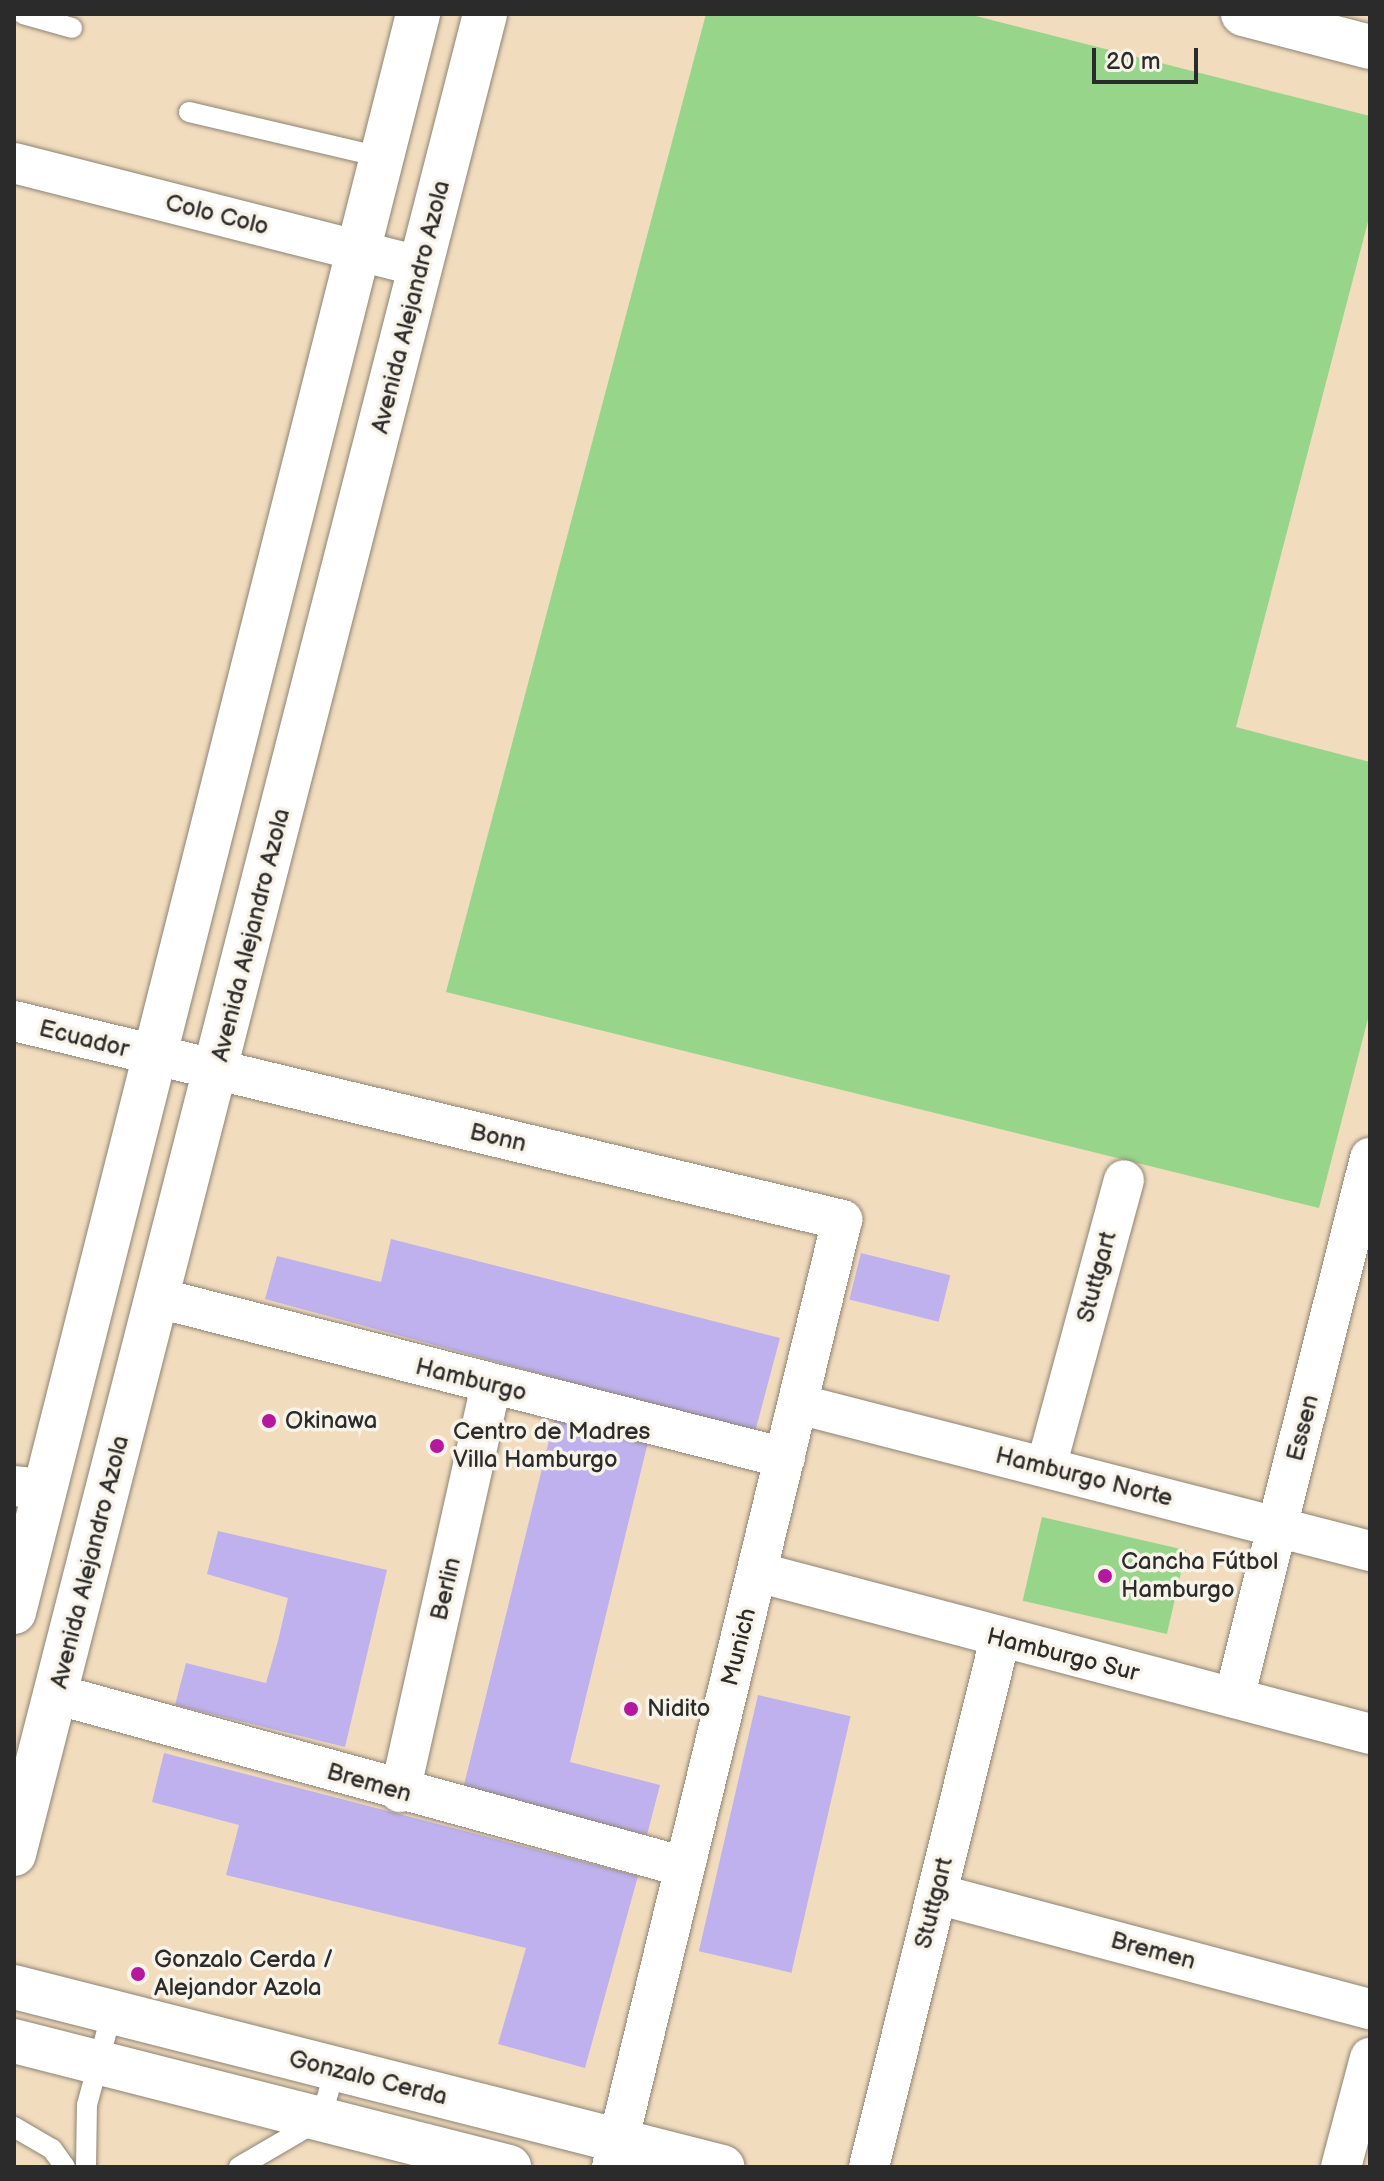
<!DOCTYPE html>
<meta charset="utf-8">
<style>
body{margin:0}
#map{position:relative;width:1384px;height:2181px;overflow:hidden;background:#f2dcbe;font-family:"Balsamiq Sans",sans-serif}
div>[style]{position:absolute}
.green>*{inset:0;background:#97d58b;transform-origin:0 0}
.building>*{inset:0;background:#beb1ed;transform-origin:0 0}
.roads{filter:drop-shadow(0 0 2px #8e8474) drop-shadow(0 0 2px #8e8474)}
.lane>*{height:20px;margin:-10px;padding:0 10px;transform-origin:10px;border-radius:10px;background:#fff}
.street>*{height:40px;margin:-20px;padding:0 20px;transform-origin:20px;border-radius:20px;background:#fff}
.secondary>*{height:44px;margin:-22px;padding:0 22px;transform-origin:22px;border-radius:22px;background:#fff}
.dots>*{width:22px;height:22px;translate:-50% -50%;box-sizing:border-box;border:4px solid #f7f3e8;border-radius:50%}
span{translate:-50% -50%;white-space:nowrap;text-align:center;line-height:1.15;-webkit-text-stroke:7px #f7f3e8;paint-order:stroke}
.street-label{font-size:24px;color:#2b2b2b}
.poi-label{font-size:24px;color:#2b2b2b}
.left{translate:0 -50%;text-align:left}
.frame{position:absolute;inset:0;border:16px solid #2b2b2b;pointer-events:none}
.scale{position:absolute;left:1092px;top:48px;width:106px;height:36px;box-sizing:border-box;border:4px solid #2b2b2b;border-top:0;padding-left:10px;font-size:24px;line-height:28px;white-space:nowrap;color:#2b2b2b;-webkit-text-stroke:6px #f7f3e8;paint-order:stroke}
</style>
<div id="map">
<div class="green">
<i style="clip-path:polygon(706px 14px,968px 14px,1370px 116px,1370px 214px,1236px 727px,1370px 762px,1370px 1011px,1319px 1208px,446px 992px)"></i>
<i style="left:1042px;top:1517px;width:148px;height:86px;rotate:13deg"></i>
</div>
<div class="building">
<i style="clip-path:polygon(391px 1239px,780px 1338px,755px 1432px,265px 1299px,277px 1256px,381px 1282px)"></i>
<i style="left:861px;top:1253px;width:92px;height:48px;rotate:14deg"></i>
<i style="clip-path:polygon(555px 1416px,649px 1438px,570px 1762px,660px 1785px,647px 1835px,463px 1789px)"></i>
<i style="clip-path:polygon(218px 1531px,387px 1570px,345px 1747px,175px 1705px,186px 1663px,266px 1683px,278px 1641px,288px 1598px,207px 1574px)"></i>
<i style="left:758px;top:1695px;width:95px;height:263px;rotate:13deg"></i>
<i style="clip-path:polygon(164px 1753px,638px 1876px,585px 2068px,498px 2044px,526px 1948px,226px 1875px,239px 1825px,152px 1802px)"></i>
</div>
<div class="roads">
<div class="lane">
<i style="left:23px;top:14px;width:51px;rotate:15.9deg"></i>
<i style="left:189px;top:112px;width:197px;rotate:13.2deg"></i>
<i style="left:14px;top:2127px;width:44px;rotate:30.1deg"></i>
<i style="left:52px;top:2149px;width:22px;rotate:54deg"></i>
<i style="left:86px;top:2167px;width:62px;rotate:-89.1deg"></i>
<i style="left:87px;top:2105px;width:96px;rotate:-75deg"></i>
<i style="left:239px;top:2167px;width:95px;rotate:-30.3deg"></i>
<i style="left:321px;top:2119px;width:52px;rotate:-74.4deg"></i>
</div>
<div class="street">
<i style="left:14px;top:163px;width:420px;rotate:14.3deg"></i>
<i style="left:14px;top:1021px;width:852px;rotate:13.51deg"></i>
<i style="left:842px;top:1220px;width:975px;rotate:103.65deg"></i>
<i style="left:158px;top:1298px;width:647px;rotate:14.32deg"></i>
<i style="left:798px;top:1404px;width:591px;rotate:14.41deg"></i>
<i style="left:1046px;top:1467px;width:297px;rotate:-74.8deg"></i>
<i style="left:14px;top:1486px;width:31px;rotate:6deg"></i>
<i style="left:757px;top:1572px;width:634px;rotate:14.8deg"></i>
<i style="left:55px;top:1694px;width:653px;rotate:15.36deg"></i>
<i style="left:1234px;top:1698px;width:557px;rotate:-75.86deg"></i>
<i style="left:400px;top:1792px;width:417px;rotate:-77.4deg"></i>
<i style="left:937px;top:1894px;width:448px;rotate:14.9deg"></i>
<i style="left:869px;top:2167px;width:544px;rotate:-76.07deg"></i>
<i style="left:1341px;top:2167px;width:113px;rotate:-75.1deg"></i>
</div>
<div class="secondary">
<i style="left:1243px;top:14px;width:131px;rotate:14.6deg"></i>
<i style="left:14px;top:1612px;width:1648px;rotate:-75.81deg"></i>
<i style="left:14px;top:1854px;width:1899px;rotate:-75.64deg"></i>
<i style="left:14px;top:1987px;width:731px;rotate:14.26deg"></i>
<i style="left:14px;top:2041px;width:511px;rotate:14.28deg"></i>
</div>
</div>
<div class="dots">
<i style="left:269px;top:1421px;background:#b5179e"></i>
<i style="left:437px;top:1446px;background:#b5179e"></i>
<i style="left:1105px;top:1576px;background:#b5179e"></i>
<i style="left:631px;top:1709px;background:#b5179e"></i>
<i style="left:138px;top:1974px;background:#b5179e"></i>
</div>
<div class="street-label">
<span style="left:217px;top:215px;rotate:14deg">Colo Colo</span>
<span style="left:411px;top:307px;rotate:-76deg">Avenida Alejandro Azola</span>
<span style="left:251px;top:935px;rotate:-76deg">Avenida Alejandro Azola</span>
<span style="left:84px;top:1039px;rotate:14deg">Ecuador</span>
<span style="left:498px;top:1138px;rotate:13deg">Bonn</span>
<span style="left:1097px;top:1277px;rotate:-75deg">Stuttgart</span>
<span style="left:471px;top:1380px;rotate:14deg">Hamburgo</span>
<span style="left:1303px;top:1428px;rotate:-76deg">Essen</span>
<span style="left:1084px;top:1477px;rotate:14deg">Hamburgo Norte</span>
<span style="left:90px;top:1562px;rotate:-76deg">Avenida Alejandro Azola</span>
<span style="left:446px;top:1589px;rotate:-77deg">Berlin</span>
<span style="left:739px;top:1647px;rotate:-76deg">Munich</span>
<span style="left:1063px;top:1655px;rotate:14deg">Hamburgo Sur</span>
<span style="left:369px;top:1783px;rotate:16deg">Bremen</span>
<span style="left:934px;top:1903px;rotate:-76deg">Stuttgart</span>
<span style="left:1153px;top:1951px;rotate:15deg">Bremen</span>
<span style="left:368px;top:2078px;rotate:14deg">Gonzalo Cerda</span>
</div>
<div class="poi-label">
<span class="left" style="left:285px;top:1421px">Okinawa</span>
<span class="left" style="left:453px;top:1446px">Centro de Madres<br>Villa Hamburgo</span>
<span class="left" style="left:1121px;top:1576px">Cancha Fútbol<br>Hamburgo</span>
<span class="left" style="left:647px;top:1709px">Nidito</span>
<span class="left" style="left:154px;top:1974px">Gonzalo Cerda /<br>Alejandor Azola</span>
</div>
<div class="frame"></div>
<div class="scale">20 m</div>
</div>
